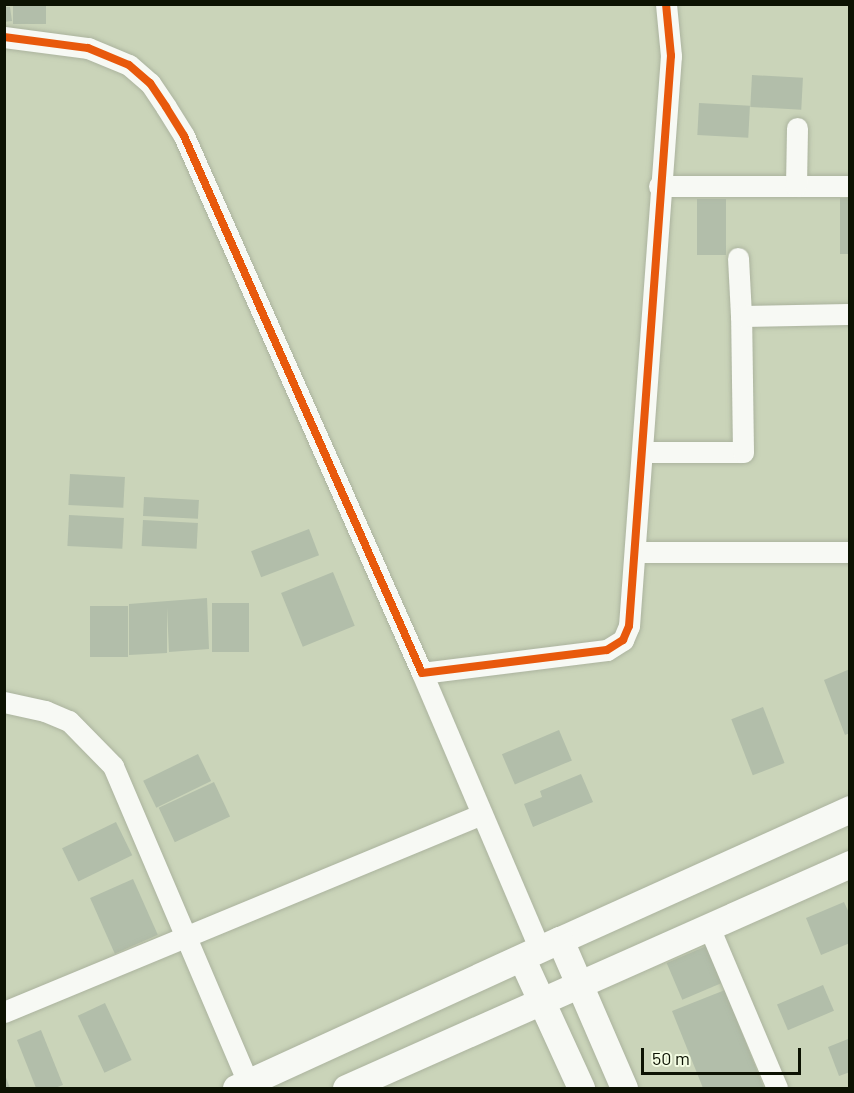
<!DOCTYPE html>
<style>
body{margin:0}
#map{position:relative;width:854px;height:1093px;overflow:hidden;background:#cad4b9;font-family:Barlow,sans-serif}
div>[style]{position:absolute}
.building>*{inset:0;background:#b2beaa;transform-origin:0 0}
.roads{filter:drop-shadow(0 0 2px #abb39e) drop-shadow(0 0 2px #abb39e)}
.minor>*{height:21px;margin:-10.5px;padding:0 10.5px;transform-origin:10.5px;border-radius:10.5px;background:#f7f9f4}
.tertiary>*{height:27px;margin:-13.5px;padding:0 13.5px;transform-origin:13.5px;border-radius:13.5px;background:#f7f9f4}
.cycleway>*{height:8px;margin:-4px;padding:0 4px;transform-origin:4px;border-radius:4px;background:#e8590c}
span{translate:-50% -50%;white-space:nowrap;text-align:center;line-height:1.15;-webkit-text-stroke:4.5px #f4fde3;paint-order:stroke}
.frame{position:absolute;inset:0;border:6px solid #0c1202;pointer-events:none}
.scale{position:absolute;left:641px;top:1048px;width:160px;height:27px;box-sizing:border-box;border:3px solid #0c1202;border-top:0;padding-left:8px;font-size:18px;line-height:21px;white-space:nowrap;color:#0c1202;-webkit-text-stroke:4px #f4fde3;paint-order:stroke}
</style>
<div id="map">
<div class="building">
<i style="left:13px;top:4px;width:33px;height:20px"></i>
<i style="clip-path:polygon(4px 7px,10px 7px,12px 21px,4px 22px)"></i>
<i style="left:752px;top:75px;width:51px;height:32px;rotate:3deg"></i>
<i style="left:699px;top:103px;width:51px;height:32px;rotate:3deg"></i>
<i style="left:840px;top:198px;width:10px;height:56px"></i>
<i style="left:697px;top:199px;width:29px;height:56px"></i>
<i style="left:70px;top:474px;width:55px;height:31px;rotate:3deg"></i>
<i style="left:144px;top:497px;width:55px;height:19px;rotate:3deg"></i>
<i style="left:69px;top:515px;width:55px;height:31px;rotate:3deg"></i>
<i style="left:143px;top:520px;width:55px;height:26px;rotate:3deg"></i>
<i style="left:309px;top:529px;width:28px;height:62px;rotate:69deg"></i>
<i style="left:333px;top:572px;width:58px;height:56px;rotate:68deg"></i>
<i style="clip-path:polygon(207px 598px,209px 649px,169px 652px,167px 607px,167px 653px,129px 655px,129px 604px)"></i>
<i style="left:212px;top:603px;width:37px;height:49px"></i>
<i style="left:128px;top:606px;width:51px;height:38px;rotate:90deg"></i>
<i style="clip-path:polygon(850px 669px,850px 733px,845px 735px,824px 680px)"></i>
<i style="left:763px;top:707px;width:60px;height:34px;rotate:69deg"></i>
<i style="left:559px;top:730px;width:33px;height:62px;rotate:67deg"></i>
<i style="left:198px;top:754px;width:30px;height:61px;rotate:64deg"></i>
<i style="clip-path:polygon(581px 774px,593px 802px,533px 827px,524px 804px,542px 797px,540px 791px)"></i>
<i style="left:214px;top:782px;width:38px;height:61px;rotate:65deg"></i>
<i style="left:116px;top:822px;width:37px;height:60px;rotate:64deg"></i>
<i style="left:133px;top:879px;width:61px;height:47px;rotate:66deg"></i>
<i style="clip-path:polygon(844px 902px,850px 915px,850px 943px,821px 955px,806px 918px)"></i>
<i style="left:709px;top:945px;width:40px;height:46px;rotate:67deg"></i>
<i style="left:823px;top:985px;width:28px;height:50px;rotate:67deg"></i>
<i style="clip-path:polygon(725px 990px,764px 1088px,703px 1088px,672px 1011px)"></i>
<i style="left:105px;top:1003px;width:63px;height:30px;rotate:65deg"></i>
<i style="clip-path:polygon(41px 1030px,63px 1085px,55px 1088px,36px 1088px,17px 1040px)"></i>
<i style="clip-path:polygon(848px 1039px,850px 1072px,839px 1076px,828px 1047px)"></i>
<i style="clip-path:polygon(4px 1075px,5px 1075px,10px 1088px,4px 1088px)"></i>
</div>
<div class="roads">
<div class="minor">
<i style="left:4px;top:37px;width:85px;rotate:7.5deg"></i>
<i style="left:88px;top:48px;width:44px;rotate:22.5deg"></i>
<i style="left:129px;top:65px;width:28px;rotate:41deg"></i>
<i style="left:150px;top:83px;width:29px;rotate:56deg"></i>
<i style="left:166px;top:107px;width:34px;rotate:58deg"></i>
<i style="left:184px;top:136px;width:587px;rotate:66.1deg"></i>
<i style="left:422px;top:673px;width:186px;rotate:-7.1deg"></i>
<i style="left:607px;top:650px;width:19px;rotate:-32deg"></i>
<i style="left:623px;top:640px;width:15px;rotate:-67deg"></i>
<i style="left:629px;top:626px;width:572px;rotate:-85.79deg"></i>
<i style="left:671px;top:56px;width:52px;rotate:-95.5deg"></i>
<i style="left:659px;top:186px;width:191px"></i>
<i style="left:796px;top:186px;width:58px;rotate:-89deg"></i>
<i style="left:738px;top:258px;width:58px;rotate:87deg"></i>
<i style="left:643px;top:452px;width:100px"></i>
<i style="left:743px;top:452px;width:136px;rotate:-90.8deg"></i>
<i style="left:741px;top:316px;width:109px;rotate:-1.1deg"></i>
<i style="left:635px;top:552px;width:215px"></i>
<i style="left:422px;top:673px;width:301px;rotate:66.9deg"></i>
<i style="left:4px;top:702px;width:42px;rotate:12.4deg"></i>
<i style="left:45px;top:711px;width:26px;rotate:23deg"></i>
<i style="left:69px;top:721px;width:63px;rotate:45.6deg"></i>
<i style="left:113px;top:766px;width:345px;rotate:66.9deg"></i>
<i style="left:709px;top:927px;width:175px;rotate:67.1deg"></i>
<i style="left:4px;top:1012px;width:517px;rotate:-22.5deg"></i>
</div>
<div class="tertiary">
<i style="left:560px;top:940px;width:318px;rotate:-24.3deg"></i>
<i style="left:522px;top:959px;width:142px;rotate:65.4deg"></i>
<i style="left:236px;top:1088px;width:356px;rotate:-24.6deg"></i>
<i style="left:560px;top:940px;width:161px;rotate:66.6deg"></i>
<i style="left:346px;top:1088px;width:552px;rotate:-23.96deg"></i>
</div>
</div>
<div class="cycleway">
<i style="left:4px;top:37px;width:85px;rotate:7.5deg"></i>
<i style="left:88px;top:48px;width:44px;rotate:22.5deg"></i>
<i style="left:129px;top:65px;width:28px;rotate:41deg"></i>
<i style="left:150px;top:83px;width:29px;rotate:56deg"></i>
<i style="left:166px;top:107px;width:34px;rotate:58deg"></i>
<i style="left:184px;top:136px;width:587px;rotate:66.1deg"></i>
<i style="left:422px;top:673px;width:186px;rotate:-7.1deg"></i>
<i style="left:607px;top:650px;width:19px;rotate:-32deg"></i>
<i style="left:623px;top:640px;width:15px;rotate:-67deg"></i>
<i style="left:629px;top:626px;width:572px;rotate:-85.79deg"></i>
<i style="left:671px;top:56px;width:52px;rotate:-95.5deg"></i>
</div>
<div class="frame"></div>
<div class="scale">50 m</div>
</div>
